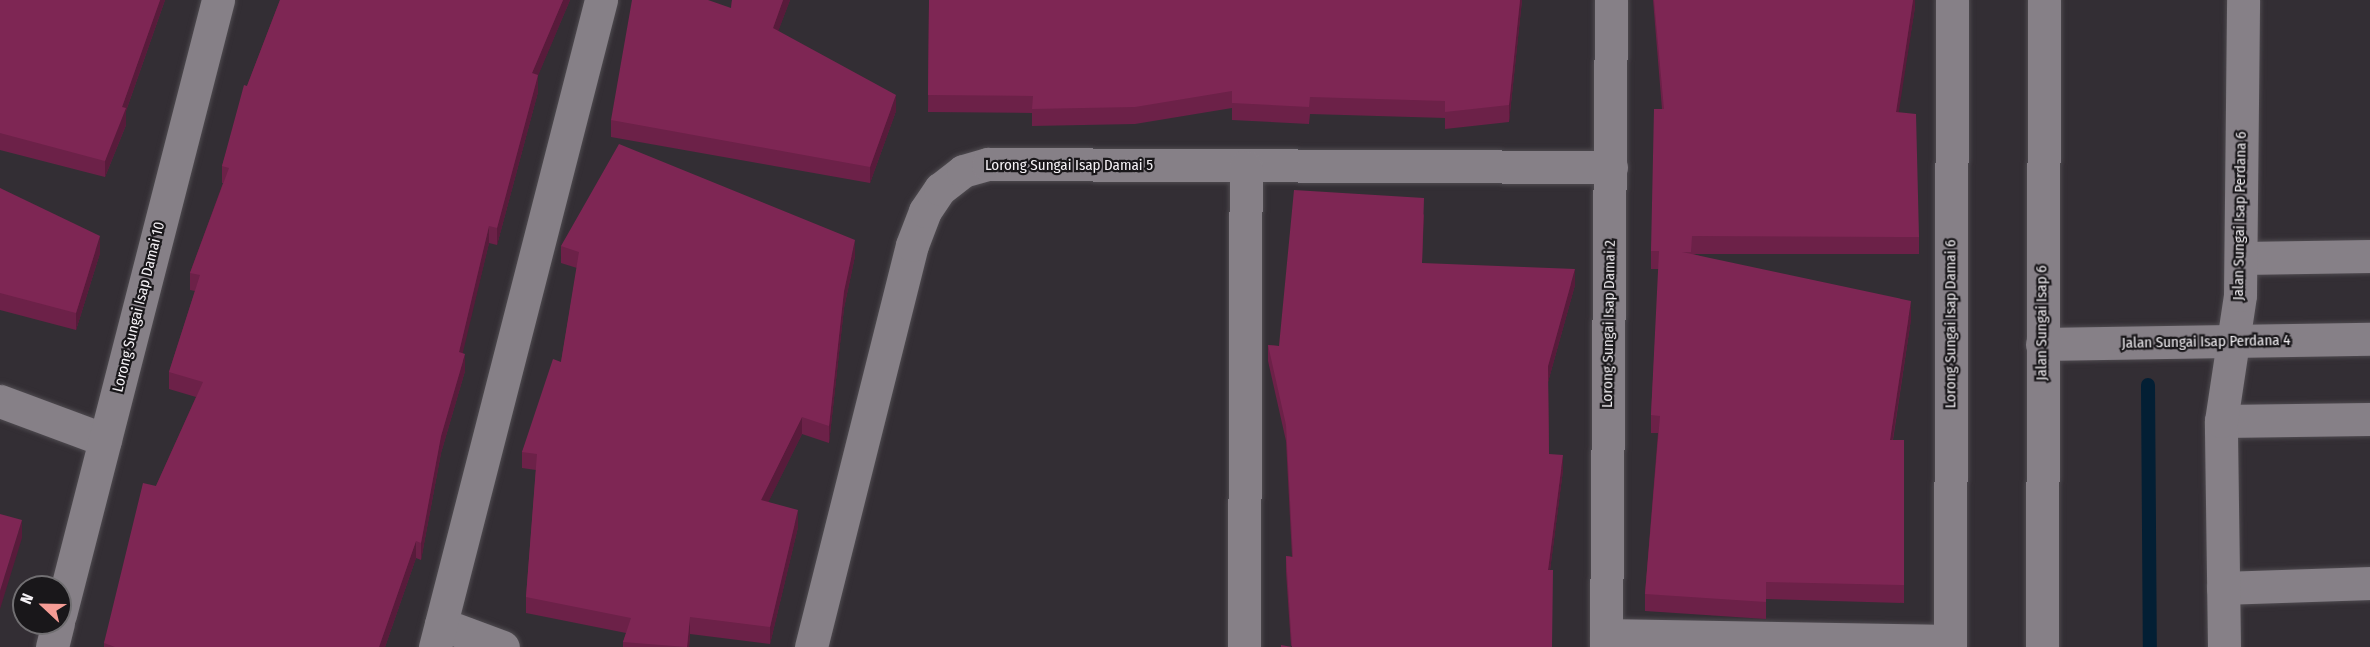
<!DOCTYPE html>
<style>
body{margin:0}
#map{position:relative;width:2370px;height:647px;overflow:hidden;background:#332e34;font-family:"Fira Sans Condensed",sans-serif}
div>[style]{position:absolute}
.stream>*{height:14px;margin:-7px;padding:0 7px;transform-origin:7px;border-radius:7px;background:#031f34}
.roads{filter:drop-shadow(0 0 2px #4f4b50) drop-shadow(0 0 2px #4f4b50)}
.minor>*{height:33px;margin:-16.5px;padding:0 16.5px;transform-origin:16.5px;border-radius:16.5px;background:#868087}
.wall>*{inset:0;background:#6c2148}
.shaded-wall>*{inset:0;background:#581b3b}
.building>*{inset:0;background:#7e2654}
span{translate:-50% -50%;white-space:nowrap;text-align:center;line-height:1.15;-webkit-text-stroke:4.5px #19171a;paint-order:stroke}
.street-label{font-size:15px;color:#f5f2f6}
.north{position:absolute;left:12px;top:575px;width:60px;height:60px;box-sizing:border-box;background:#19171a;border:2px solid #716f72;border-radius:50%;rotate:292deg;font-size:16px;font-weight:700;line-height:24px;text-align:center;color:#f5f2f6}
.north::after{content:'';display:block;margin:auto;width:21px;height:27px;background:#f59c95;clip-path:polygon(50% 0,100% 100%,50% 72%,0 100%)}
</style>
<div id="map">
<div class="stream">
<i style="left:2148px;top:385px;width:262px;rotate:89.6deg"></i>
</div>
<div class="roads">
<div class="minor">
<i style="left:2242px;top:258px;width:128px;rotate:-0.9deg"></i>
<i style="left:2042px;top:344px;width:328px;rotate:-0.9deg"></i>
<i style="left:0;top:401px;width:112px;rotate:20.4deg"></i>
<i style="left:2221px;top:421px;width:149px;rotate:-0.8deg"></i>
<i style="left:2223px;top:588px;width:147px;rotate:-1.9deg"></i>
<i style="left:60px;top:615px;width:635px;rotate:-75.59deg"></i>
<i style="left:441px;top:624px;width:66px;rotate:20.4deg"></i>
<i style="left:1606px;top:635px;width:344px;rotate:1deg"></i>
<i style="left:52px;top:647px;width:25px;rotate:-76deg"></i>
<i style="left:435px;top:647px;width:668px;rotate:-75.61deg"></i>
<i style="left:811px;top:647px;width:414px;rotate:-75.9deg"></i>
<i style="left:912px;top:245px;width:36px;rotate:-69deg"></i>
<i style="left:925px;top:211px;width:27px;rotate:-56deg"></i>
<i style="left:940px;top:189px;width:29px;rotate:-38deg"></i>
<i style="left:963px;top:171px;width:26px;rotate:-16deg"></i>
<i style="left:988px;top:164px;width:623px;rotate:0.28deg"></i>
<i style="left:1244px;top:647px;width:480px;rotate:-89.8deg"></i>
<i style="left:1606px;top:647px;width:647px;rotate:-89.56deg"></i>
<i style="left:1950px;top:647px;width:647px;rotate:-89.82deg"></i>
<i style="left:2042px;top:647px;width:647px;rotate:-89.82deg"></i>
<i style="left:2224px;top:647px;width:226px;rotate:-90.8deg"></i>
<i style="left:2221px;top:421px;width:127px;rotate:-81.4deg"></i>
<i style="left:2240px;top:295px;width:295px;rotate:-89.4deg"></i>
</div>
</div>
<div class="wall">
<i style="clip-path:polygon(0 0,165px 0,126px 111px,126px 125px,105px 177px,0 150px)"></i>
<i style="clip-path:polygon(280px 0,570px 0,538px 75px,538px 92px,497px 245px,489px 243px,462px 353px,465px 371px,441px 453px,421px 560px,416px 558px,385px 647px,104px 647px,104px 643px,156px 486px,196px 397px,169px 389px,169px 372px,195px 291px,190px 290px,190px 273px,223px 183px,222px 183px,222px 166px,247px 86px)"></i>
<i style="clip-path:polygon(732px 0,790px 0,778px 31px,896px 111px,870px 183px,611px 137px,611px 120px,731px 8px)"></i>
<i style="clip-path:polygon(929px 0,1522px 0,1509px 122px,1445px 129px,1445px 118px,1310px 114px,1309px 124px,1232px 120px,1232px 108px,1135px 124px,1032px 126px,1032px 113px,928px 112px)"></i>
<i style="clip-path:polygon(1653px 0,1915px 0,1915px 7px,1898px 112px,1919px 237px,1919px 254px,1693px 254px,1911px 319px,1893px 440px,1904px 440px,1904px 603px,1766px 599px,1766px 619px,1645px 611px,1645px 594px,1658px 433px,1651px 433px,1651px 415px,1659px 269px,1651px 269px,1651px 251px,1662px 109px)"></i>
<i style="clip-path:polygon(0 188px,100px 253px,76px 330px,0 310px)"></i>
<i style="clip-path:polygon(1424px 214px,1422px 263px,1575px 285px,1548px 382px,1549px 454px,1563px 470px,1550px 570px,1291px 646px,1286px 572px,1286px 556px,1292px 557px,1286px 441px,1268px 361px,1268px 345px,1279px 346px)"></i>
<i style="clip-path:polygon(561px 246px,855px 256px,844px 308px,829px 443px,802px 434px,768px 502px,798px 527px,770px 644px,690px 634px,689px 647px,623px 647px,623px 642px,626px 633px,526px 613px,526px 597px,536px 470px,522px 468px,522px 452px,561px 362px,577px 268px,561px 263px)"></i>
</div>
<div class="shaded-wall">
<i style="clip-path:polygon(160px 0,165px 0,126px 111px,126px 125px,105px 177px,105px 161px,122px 107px)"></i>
<i style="clip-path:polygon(563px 0,570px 0,532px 90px,532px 73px)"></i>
<i style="clip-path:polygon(783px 0,790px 0,773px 45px,773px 28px)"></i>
<i style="clip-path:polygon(1520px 0,1522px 0,1509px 122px,1509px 105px)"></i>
<i style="clip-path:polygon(1913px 0,1915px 0,1915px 7px,1896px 130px,1896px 112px)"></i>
<i style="clip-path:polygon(538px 75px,538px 92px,497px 245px,497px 228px)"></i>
<i style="clip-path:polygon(896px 95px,896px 111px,870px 183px,870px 167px)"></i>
<i style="clip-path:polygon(489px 226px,489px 243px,459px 369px,459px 352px)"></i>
<i style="clip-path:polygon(100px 236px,100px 253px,76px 330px,76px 313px)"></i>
<i style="clip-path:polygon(855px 240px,855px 256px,844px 308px,829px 443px,829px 426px,844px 291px)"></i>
<i style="clip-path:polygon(1575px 269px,1575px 285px,1548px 382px,1548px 366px)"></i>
<i style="clip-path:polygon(1911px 301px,1911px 319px,1890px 457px,1890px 440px)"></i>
<i style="clip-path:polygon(465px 354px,465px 371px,441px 453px,421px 560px,421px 543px,441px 436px)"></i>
<i style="clip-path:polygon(802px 417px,802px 434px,761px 517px,761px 500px)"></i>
<i style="clip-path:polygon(1563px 455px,1563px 470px,1548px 586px,1548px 570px)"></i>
<i style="clip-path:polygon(798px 510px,798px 527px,770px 644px,770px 627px)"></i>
<i style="clip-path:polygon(22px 520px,22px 538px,0 609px,0 591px)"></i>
<i style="clip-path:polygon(416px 541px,416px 558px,385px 647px,379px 647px)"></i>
<i style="clip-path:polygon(690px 617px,690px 634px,689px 647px,687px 647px)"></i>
</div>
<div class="building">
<i style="clip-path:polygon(0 0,160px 0,122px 107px,126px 108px,105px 161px,0 133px)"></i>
<i style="clip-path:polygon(280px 0,563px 0,532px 73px,538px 75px,497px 228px,489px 226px,459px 352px,465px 354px,441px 436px,421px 543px,416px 541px,379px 647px,115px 647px,104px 643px,143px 483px,156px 486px,203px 382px,169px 372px,200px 275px,190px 273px,229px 168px,222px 166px,244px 85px,247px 86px)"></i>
<i style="clip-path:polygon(632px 0,708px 0,731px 8px,732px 0,783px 0,773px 28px,896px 95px,870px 167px,611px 120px)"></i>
<i style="clip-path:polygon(929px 0,1520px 0,1509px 105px,1445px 112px,1445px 101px,1310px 97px,1309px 107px,1232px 103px,1232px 91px,1135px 107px,1032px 109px,1033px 96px,928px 95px)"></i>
<i style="clip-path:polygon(1654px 0,1913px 0,1896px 112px,1916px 114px,1919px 237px,1692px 236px,1691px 252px,1682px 252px,1911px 301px,1890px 440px,1904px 440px,1904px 585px,1766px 582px,1766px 602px,1645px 594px,1660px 416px,1651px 415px,1659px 251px,1651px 251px,1654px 109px,1664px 109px)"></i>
<i style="clip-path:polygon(619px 144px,855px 240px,844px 291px,829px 426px,802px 417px,761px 500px,798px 510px,770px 627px,690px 617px,687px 647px,623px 642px,631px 618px,526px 597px,537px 454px,522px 452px,553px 359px,561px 362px,579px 252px,561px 246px)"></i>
<i style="clip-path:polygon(0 188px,100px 236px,76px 313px,0 293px)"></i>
<i style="clip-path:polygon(1294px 190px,1424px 198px,1422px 263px,1575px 269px,1548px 366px,1549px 454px,1563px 455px,1548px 570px,1553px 570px,1552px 647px,1281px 647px,1281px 645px,1292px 647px,1286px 556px,1293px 557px,1286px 425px,1268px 345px,1279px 346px)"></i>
<i style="clip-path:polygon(0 514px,22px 520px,0 591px)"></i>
</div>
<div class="street-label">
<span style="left:1069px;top:166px">Lorong Sungai Isap Damai 5</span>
<span style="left:2240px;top:216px;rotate:-89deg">Jalan Sungai Isap Perdana 6</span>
<span style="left:139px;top:307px;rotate:-76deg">Lorong Sungai Isap Damai 10</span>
<span style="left:2042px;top:323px;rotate:-90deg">Jalan Sungai Isap 6</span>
<span style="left:1609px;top:324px;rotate:-89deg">Lorong Sungai Isap Damai 2</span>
<span style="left:1951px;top:324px;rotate:-90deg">Lorong Sungai Isap Damai 6</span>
<span style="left:2206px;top:342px;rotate:-1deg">Jalan Sungai Isap Perdana 4</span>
</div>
<div class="north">N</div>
</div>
